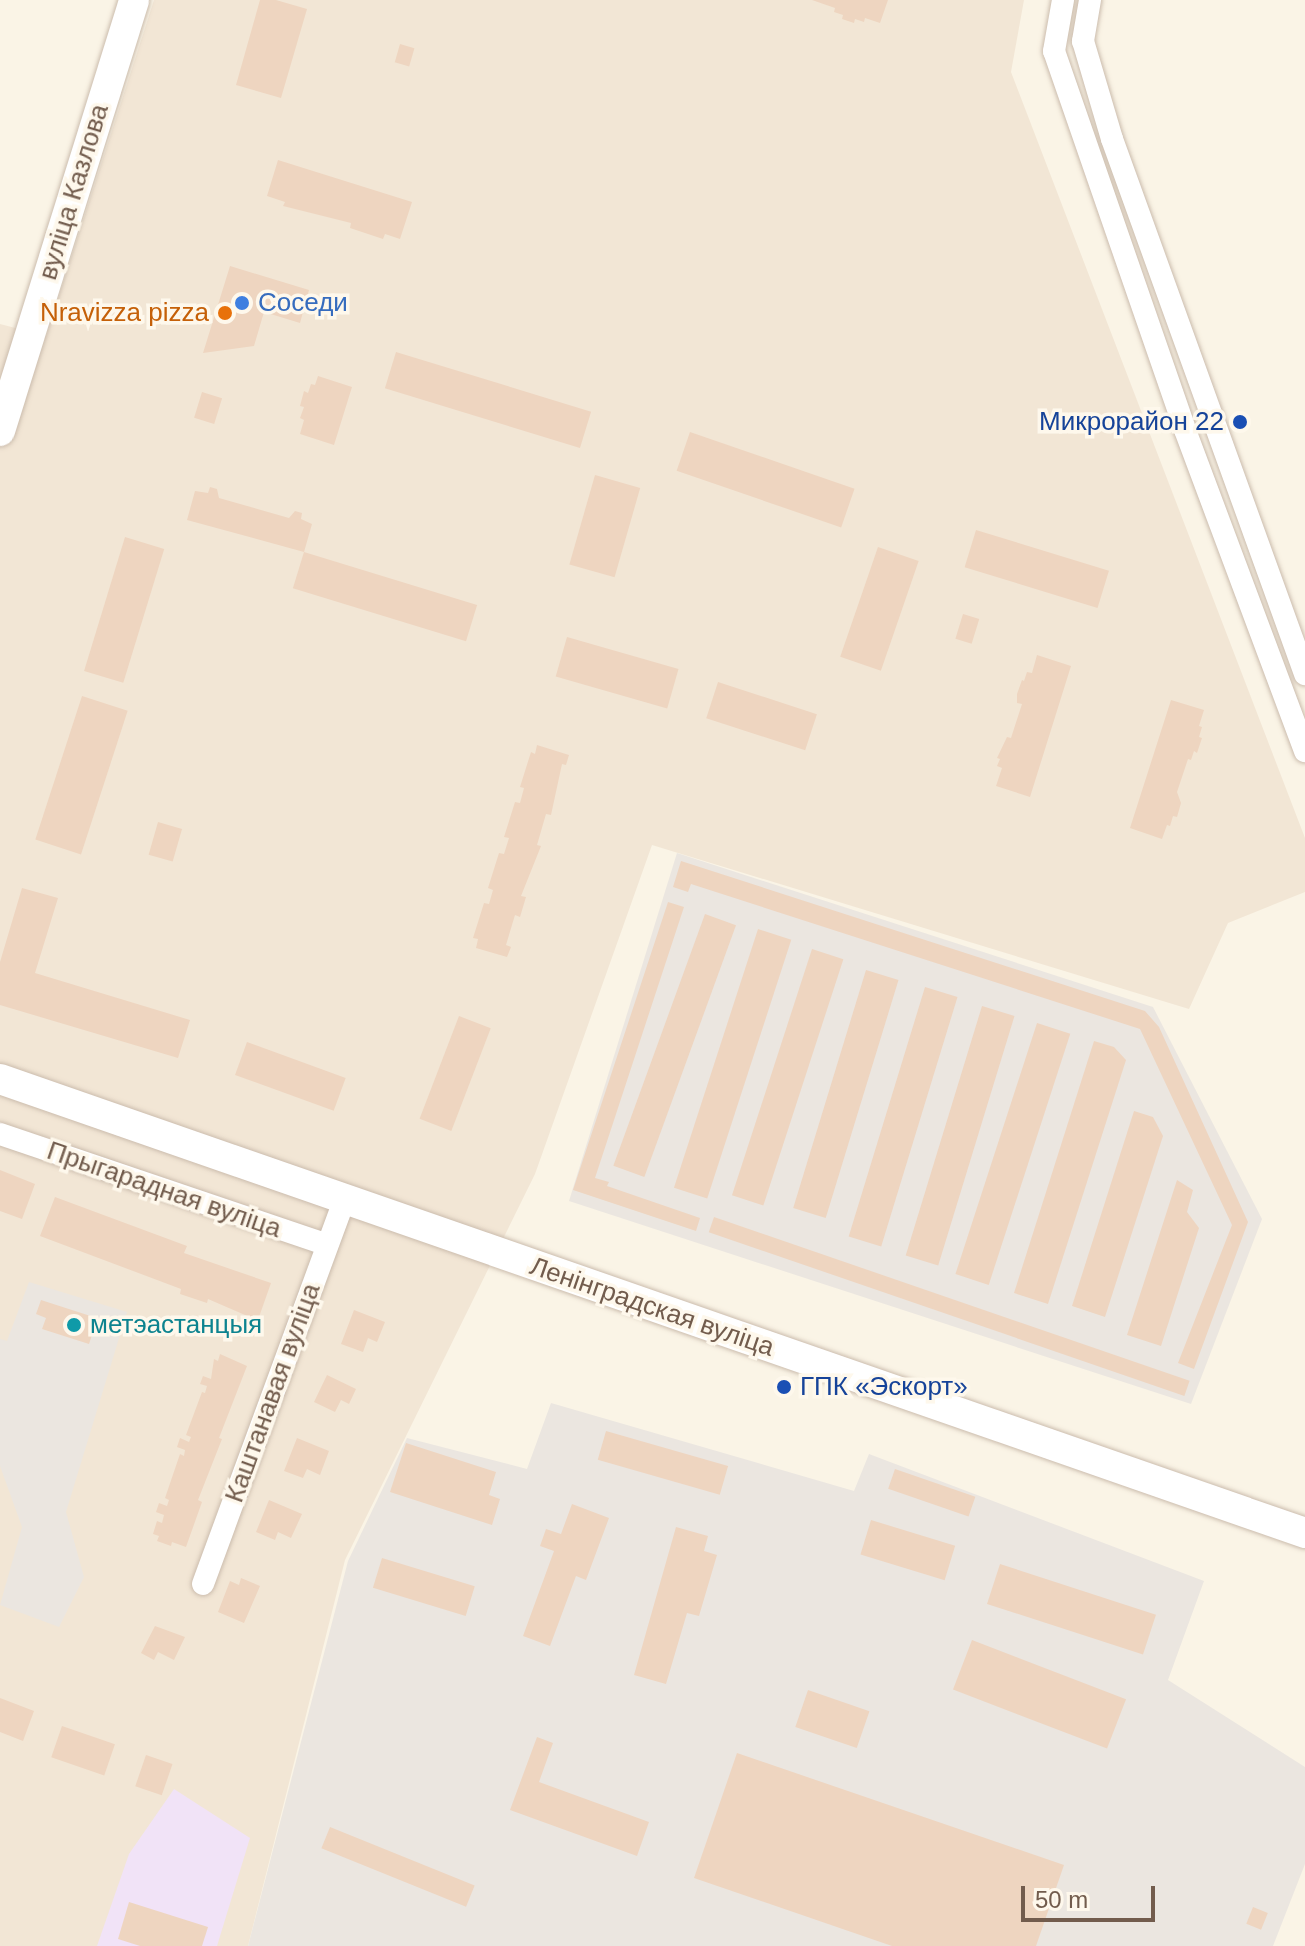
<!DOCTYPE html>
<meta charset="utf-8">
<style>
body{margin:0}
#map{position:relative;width:1305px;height:1946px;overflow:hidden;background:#faf4e6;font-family:Helvetica,sans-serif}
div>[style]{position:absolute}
.residential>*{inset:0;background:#f2e6d5}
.industrial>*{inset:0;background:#ebe6e0}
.education>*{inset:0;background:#f1e3f7}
.building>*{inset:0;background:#eed5c0;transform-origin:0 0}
.roads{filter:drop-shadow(0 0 2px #cbbcad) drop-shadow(0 0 2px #cbbcad)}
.minor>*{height:22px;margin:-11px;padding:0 11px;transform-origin:11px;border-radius:11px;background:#fff}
.secondary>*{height:30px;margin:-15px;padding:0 15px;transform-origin:15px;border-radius:15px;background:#fff}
.dots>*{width:22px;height:22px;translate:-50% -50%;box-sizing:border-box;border:4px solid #fef8ec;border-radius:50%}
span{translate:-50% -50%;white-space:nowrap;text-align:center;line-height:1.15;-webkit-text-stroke:7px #fef8ec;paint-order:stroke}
.street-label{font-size:26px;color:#725c4d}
.shop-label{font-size:26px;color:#366cbe}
.left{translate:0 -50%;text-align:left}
.food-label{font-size:26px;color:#c56008}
.right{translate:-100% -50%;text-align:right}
.transit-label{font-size:26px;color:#164399}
.culture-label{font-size:26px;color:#0d838f}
.scale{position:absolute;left:1021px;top:1886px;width:134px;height:36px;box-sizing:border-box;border:4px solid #725c4d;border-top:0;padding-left:10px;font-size:24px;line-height:28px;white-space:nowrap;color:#725c4d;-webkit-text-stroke:6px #fef8ec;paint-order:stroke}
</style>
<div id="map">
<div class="residential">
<i style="clip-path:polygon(154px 0,1024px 0,1011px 72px,1305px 838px,1305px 892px,1228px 923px,1189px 1009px,652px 845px,535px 1174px,345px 1560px,248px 1946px,0 1946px,0 324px,46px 336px)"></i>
</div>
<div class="industrial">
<i style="clip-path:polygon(677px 853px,1153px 1007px,1262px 1219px,1191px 1404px,569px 1201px)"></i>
<i style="clip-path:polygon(29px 1282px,127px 1312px,66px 1512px,84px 1577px,59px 1627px,0 1605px,22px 1527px,0 1466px,0 1339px,7px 1341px)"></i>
<i style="clip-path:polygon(551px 1403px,854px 1491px,869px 1454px,1204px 1581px,1168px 1680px,1305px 1767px,1305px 1864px,1273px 1946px,248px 1946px,348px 1561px,407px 1438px,527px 1469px)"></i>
</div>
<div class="education">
<i style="clip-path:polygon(174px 1789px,250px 1838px,217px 1946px,97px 1946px,129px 1854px)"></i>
</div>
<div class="building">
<i style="clip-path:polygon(260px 0,276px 0,307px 9px,281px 98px,236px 85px)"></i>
<i style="clip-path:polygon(812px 0,888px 0,880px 23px,865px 18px,864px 22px,855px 19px,854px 23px,842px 19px,843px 15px,834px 12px,835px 8px)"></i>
<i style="left:400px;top:44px;width:15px;height:19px;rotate:16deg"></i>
<i style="clip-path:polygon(278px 160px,412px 202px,400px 239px,385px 234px,383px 239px,350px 228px,351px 223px,283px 206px,285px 202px,267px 196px)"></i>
<i style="clip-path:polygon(230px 266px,309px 290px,300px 323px,264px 312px,254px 346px,203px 353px)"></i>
<i style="left:396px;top:352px;width:204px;height:38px;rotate:17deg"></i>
<i style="clip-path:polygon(318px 376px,352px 387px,334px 445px,300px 434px,304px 420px,300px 418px,304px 407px,300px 406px,304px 391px,308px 393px,311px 384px,315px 385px)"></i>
<i style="left:202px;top:392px;width:21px;height:27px;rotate:17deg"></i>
<i style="left:690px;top:432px;width:174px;height:41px;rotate:19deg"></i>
<i style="left:595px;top:475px;width:47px;height:93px;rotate:16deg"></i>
<i style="clip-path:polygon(210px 487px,217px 489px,219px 498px,289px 518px,295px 511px,302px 513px,301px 519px,312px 524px,304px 552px,187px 520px,195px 491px,208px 493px)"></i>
<i style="left:976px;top:530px;width:139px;height:39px;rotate:17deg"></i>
<i style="left:125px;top:537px;width:41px;height:140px;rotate:17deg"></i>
<i style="left:878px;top:547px;width:43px;height:116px;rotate:19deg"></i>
<i style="left:304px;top:552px;width:181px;height:38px;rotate:17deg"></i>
<i style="left:963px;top:614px;width:17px;height:26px;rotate:17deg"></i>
<i style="left:567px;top:637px;width:116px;height:41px;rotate:16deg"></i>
<i style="clip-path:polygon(1037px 655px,1071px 666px,1030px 797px,996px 786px,1002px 768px,997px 766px,1000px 759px,997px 758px,1007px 737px,1011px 738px,1022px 704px,1017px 703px,1017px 694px,1022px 680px,1024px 681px,1027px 672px,1032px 673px)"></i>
<i style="left:718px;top:682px;width:104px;height:38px;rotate:18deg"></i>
<i style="left:82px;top:696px;width:48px;height:151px;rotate:18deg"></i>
<i style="clip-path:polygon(1171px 700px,1204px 710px,1199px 726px,1202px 727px,1199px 737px,1202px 738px,1197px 753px,1194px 751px,1191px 760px,1188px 759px,1177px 792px,1181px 803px,1177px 817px,1173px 816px,1170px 826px,1167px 825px,1162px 839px,1130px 828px)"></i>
<i style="clip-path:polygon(537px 745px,569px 755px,566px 765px,562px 764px,551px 815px,546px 814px,537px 845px,541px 846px,521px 896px,526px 897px,520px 917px,515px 915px,506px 945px,511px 947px,507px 957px,476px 948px,478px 939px,473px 938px,484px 903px,489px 904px,493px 890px,488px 888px,499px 853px,504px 854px,509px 838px,504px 837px,515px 802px,520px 803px,524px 788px,520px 787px,531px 752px,535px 754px)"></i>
<i style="left:158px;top:822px;width:25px;height:34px;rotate:16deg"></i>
<i style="clip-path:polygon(681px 861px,1145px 1011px,1159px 1027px,1248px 1222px,1194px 1369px,1178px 1363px,1232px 1225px,1140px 1029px,691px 884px,688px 892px,673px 887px)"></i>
<i style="clip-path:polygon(22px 888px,58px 898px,35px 973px,190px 1020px,178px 1058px,0 1005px,0 962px)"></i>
<i style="clip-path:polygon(668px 902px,684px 907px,595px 1178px,609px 1182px,607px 1186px,700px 1218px,696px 1231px,573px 1190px)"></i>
<i style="left:705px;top:914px;width:33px;height:268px;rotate:20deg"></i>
<i style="left:758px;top:929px;width:35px;height:272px;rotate:18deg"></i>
<i style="left:812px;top:949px;width:33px;height:259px;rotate:18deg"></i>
<i style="left:866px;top:970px;width:34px;height:249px;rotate:17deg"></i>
<i style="left:925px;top:987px;width:34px;height:261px;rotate:17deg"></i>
<i style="left:982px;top:1006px;width:34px;height:261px;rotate:17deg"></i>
<i style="left:459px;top:1016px;width:34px;height:110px;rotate:21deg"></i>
<i style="left:1037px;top:1023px;width:35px;height:264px;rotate:18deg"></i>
<i style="clip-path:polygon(1094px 1041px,1114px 1047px,1126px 1060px,1048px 1304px,1014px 1293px)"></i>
<i style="left:247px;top:1042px;width:105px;height:35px;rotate:20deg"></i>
<i style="clip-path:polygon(1134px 1111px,1153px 1117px,1163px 1136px,1105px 1317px,1072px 1306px)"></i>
<i style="clip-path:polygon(0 1170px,35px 1184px,22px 1219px,0 1211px)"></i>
<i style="clip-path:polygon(1177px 1180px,1193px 1190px,1187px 1212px,1199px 1228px,1161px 1346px,1127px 1335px)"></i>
<i style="clip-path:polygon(55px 1197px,187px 1246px,184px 1253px,271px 1283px,259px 1317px,253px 1315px,252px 1318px,208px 1299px,207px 1303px,180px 1294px,181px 1289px,40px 1236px)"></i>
<i style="left:714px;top:1217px;width:503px;height:16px;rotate:19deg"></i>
<i style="clip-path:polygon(41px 1300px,106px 1321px,101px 1335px,93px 1332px,89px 1344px,42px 1329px,46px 1318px,36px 1314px)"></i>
<i style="clip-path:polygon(354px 1310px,385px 1322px,377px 1342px,368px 1338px,363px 1352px,341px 1344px)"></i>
<i style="clip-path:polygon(220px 1354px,247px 1366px,219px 1438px,222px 1439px,198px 1500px,202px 1502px,186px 1547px,172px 1542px,171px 1546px,157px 1541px,159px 1536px,153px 1534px,157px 1521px,162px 1523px,164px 1515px,156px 1512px,159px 1503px,167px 1506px,169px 1500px,165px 1498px,180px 1454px,184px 1456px,185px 1450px,177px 1447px,180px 1438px,189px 1442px,191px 1437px,186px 1435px,202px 1392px,205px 1393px,207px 1386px,200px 1384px,203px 1376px,211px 1379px,214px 1359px,218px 1361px)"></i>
<i style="clip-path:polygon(327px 1375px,356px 1389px,349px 1404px,341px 1400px,335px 1412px,314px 1402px)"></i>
<i style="left:606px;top:1431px;width:127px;height:30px;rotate:16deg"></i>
<i style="clip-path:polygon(297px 1438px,329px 1451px,320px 1475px,307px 1469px,303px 1478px,284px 1471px)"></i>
<i style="clip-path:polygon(406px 1443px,496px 1472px,489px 1495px,500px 1499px,492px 1525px,390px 1492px)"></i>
<i style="left:895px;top:1469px;width:85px;height:21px;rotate:19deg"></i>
<i style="clip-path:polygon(269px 1500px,302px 1514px,291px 1538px,278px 1532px,275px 1540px,256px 1532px)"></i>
<i style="clip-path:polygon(572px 1504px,609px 1518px,586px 1580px,576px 1576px,550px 1646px,523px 1636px,554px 1551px,540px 1546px,546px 1529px,561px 1534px)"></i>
<i style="left:871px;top:1520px;width:88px;height:36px;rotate:17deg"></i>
<i style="clip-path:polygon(676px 1527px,708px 1536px,704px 1551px,717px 1555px,699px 1616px,687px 1613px,666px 1684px,634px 1675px)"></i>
<i style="left:382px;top:1558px;width:97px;height:31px;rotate:17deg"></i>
<i style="left:1000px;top:1564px;width:164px;height:42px;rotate:18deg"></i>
<i style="clip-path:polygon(241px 1578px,260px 1586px,244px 1623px,218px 1612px,230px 1581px,239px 1585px)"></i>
<i style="clip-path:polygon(155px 1626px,185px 1637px,174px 1660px,158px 1652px,154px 1660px,141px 1653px)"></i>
<i style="left:972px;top:1640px;width:165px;height:53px;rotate:21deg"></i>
<i style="left:808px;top:1690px;width:65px;height:39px;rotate:19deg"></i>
<i style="clip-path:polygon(0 1698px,34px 1711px,23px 1741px,0 1732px)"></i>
<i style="left:62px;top:1726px;width:56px;height:33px;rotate:19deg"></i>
<i style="clip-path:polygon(537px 1737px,553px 1743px,539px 1782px,649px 1822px,637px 1856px,510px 1810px)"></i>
<i style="clip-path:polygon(737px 1753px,1064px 1865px,1036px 1946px,892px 1946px,694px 1878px)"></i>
<i style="left:146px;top:1755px;width:28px;height:33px;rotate:19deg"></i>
<i style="left:330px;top:1827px;width:156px;height:23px;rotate:22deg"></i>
<i style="clip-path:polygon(129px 1902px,208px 1927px,202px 1946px,140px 1946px,118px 1939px)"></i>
<i style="left:1253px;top:1907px;width:16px;height:18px;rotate:22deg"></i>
</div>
<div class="roads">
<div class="minor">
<i style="left:1063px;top:0;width:52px;rotate:100deg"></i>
<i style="left:1054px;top:51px;width:401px;rotate:70.9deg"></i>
<i style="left:1185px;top:430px;width:343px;rotate:69.5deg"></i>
<i style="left:1090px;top:0;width:42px;rotate:99.7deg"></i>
<i style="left:1083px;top:41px;width:102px;rotate:73.5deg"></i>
<i style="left:1112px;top:139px;width:569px;rotate:70.16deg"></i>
<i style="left:0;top:1134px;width:345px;rotate:18.7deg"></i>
<i style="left:203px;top:1584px;width:408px;rotate:-69.8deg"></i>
</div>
<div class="secondary">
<i style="left:0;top:431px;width:451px;rotate:-72.7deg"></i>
<i style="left:0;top:1079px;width:1382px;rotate:19.18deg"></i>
</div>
</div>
<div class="dots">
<i style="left:242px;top:303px;background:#3f7fe0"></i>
<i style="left:225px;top:313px;background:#e8710a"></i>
<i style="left:1240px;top:422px;background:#1a4fb4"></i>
<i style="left:74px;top:1325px;background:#0f9aa8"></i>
<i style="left:784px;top:1387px;background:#1a4fb4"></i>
</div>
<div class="street-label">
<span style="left:74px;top:192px;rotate:-73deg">вуліца Казлова</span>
<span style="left:164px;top:1190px;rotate:19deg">Прыгарадная вуліца</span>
<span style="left:652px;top:1307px;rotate:19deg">Ленінградская вуліца</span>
<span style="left:273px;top:1393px;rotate:-70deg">Каштанавая вуліца</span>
</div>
<div class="shop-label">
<span class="left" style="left:258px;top:303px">Соседи</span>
</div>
<div class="food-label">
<span class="right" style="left:209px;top:313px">Nravizza pizza</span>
</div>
<div class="transit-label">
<span class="right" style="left:1224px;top:422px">Микрорайон 22</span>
<span class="left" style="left:800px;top:1387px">ГПК «Эскорт»</span>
</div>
<div class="culture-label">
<span class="left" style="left:90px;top:1325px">метэастанцыя</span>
</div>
<div class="scale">50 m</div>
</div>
